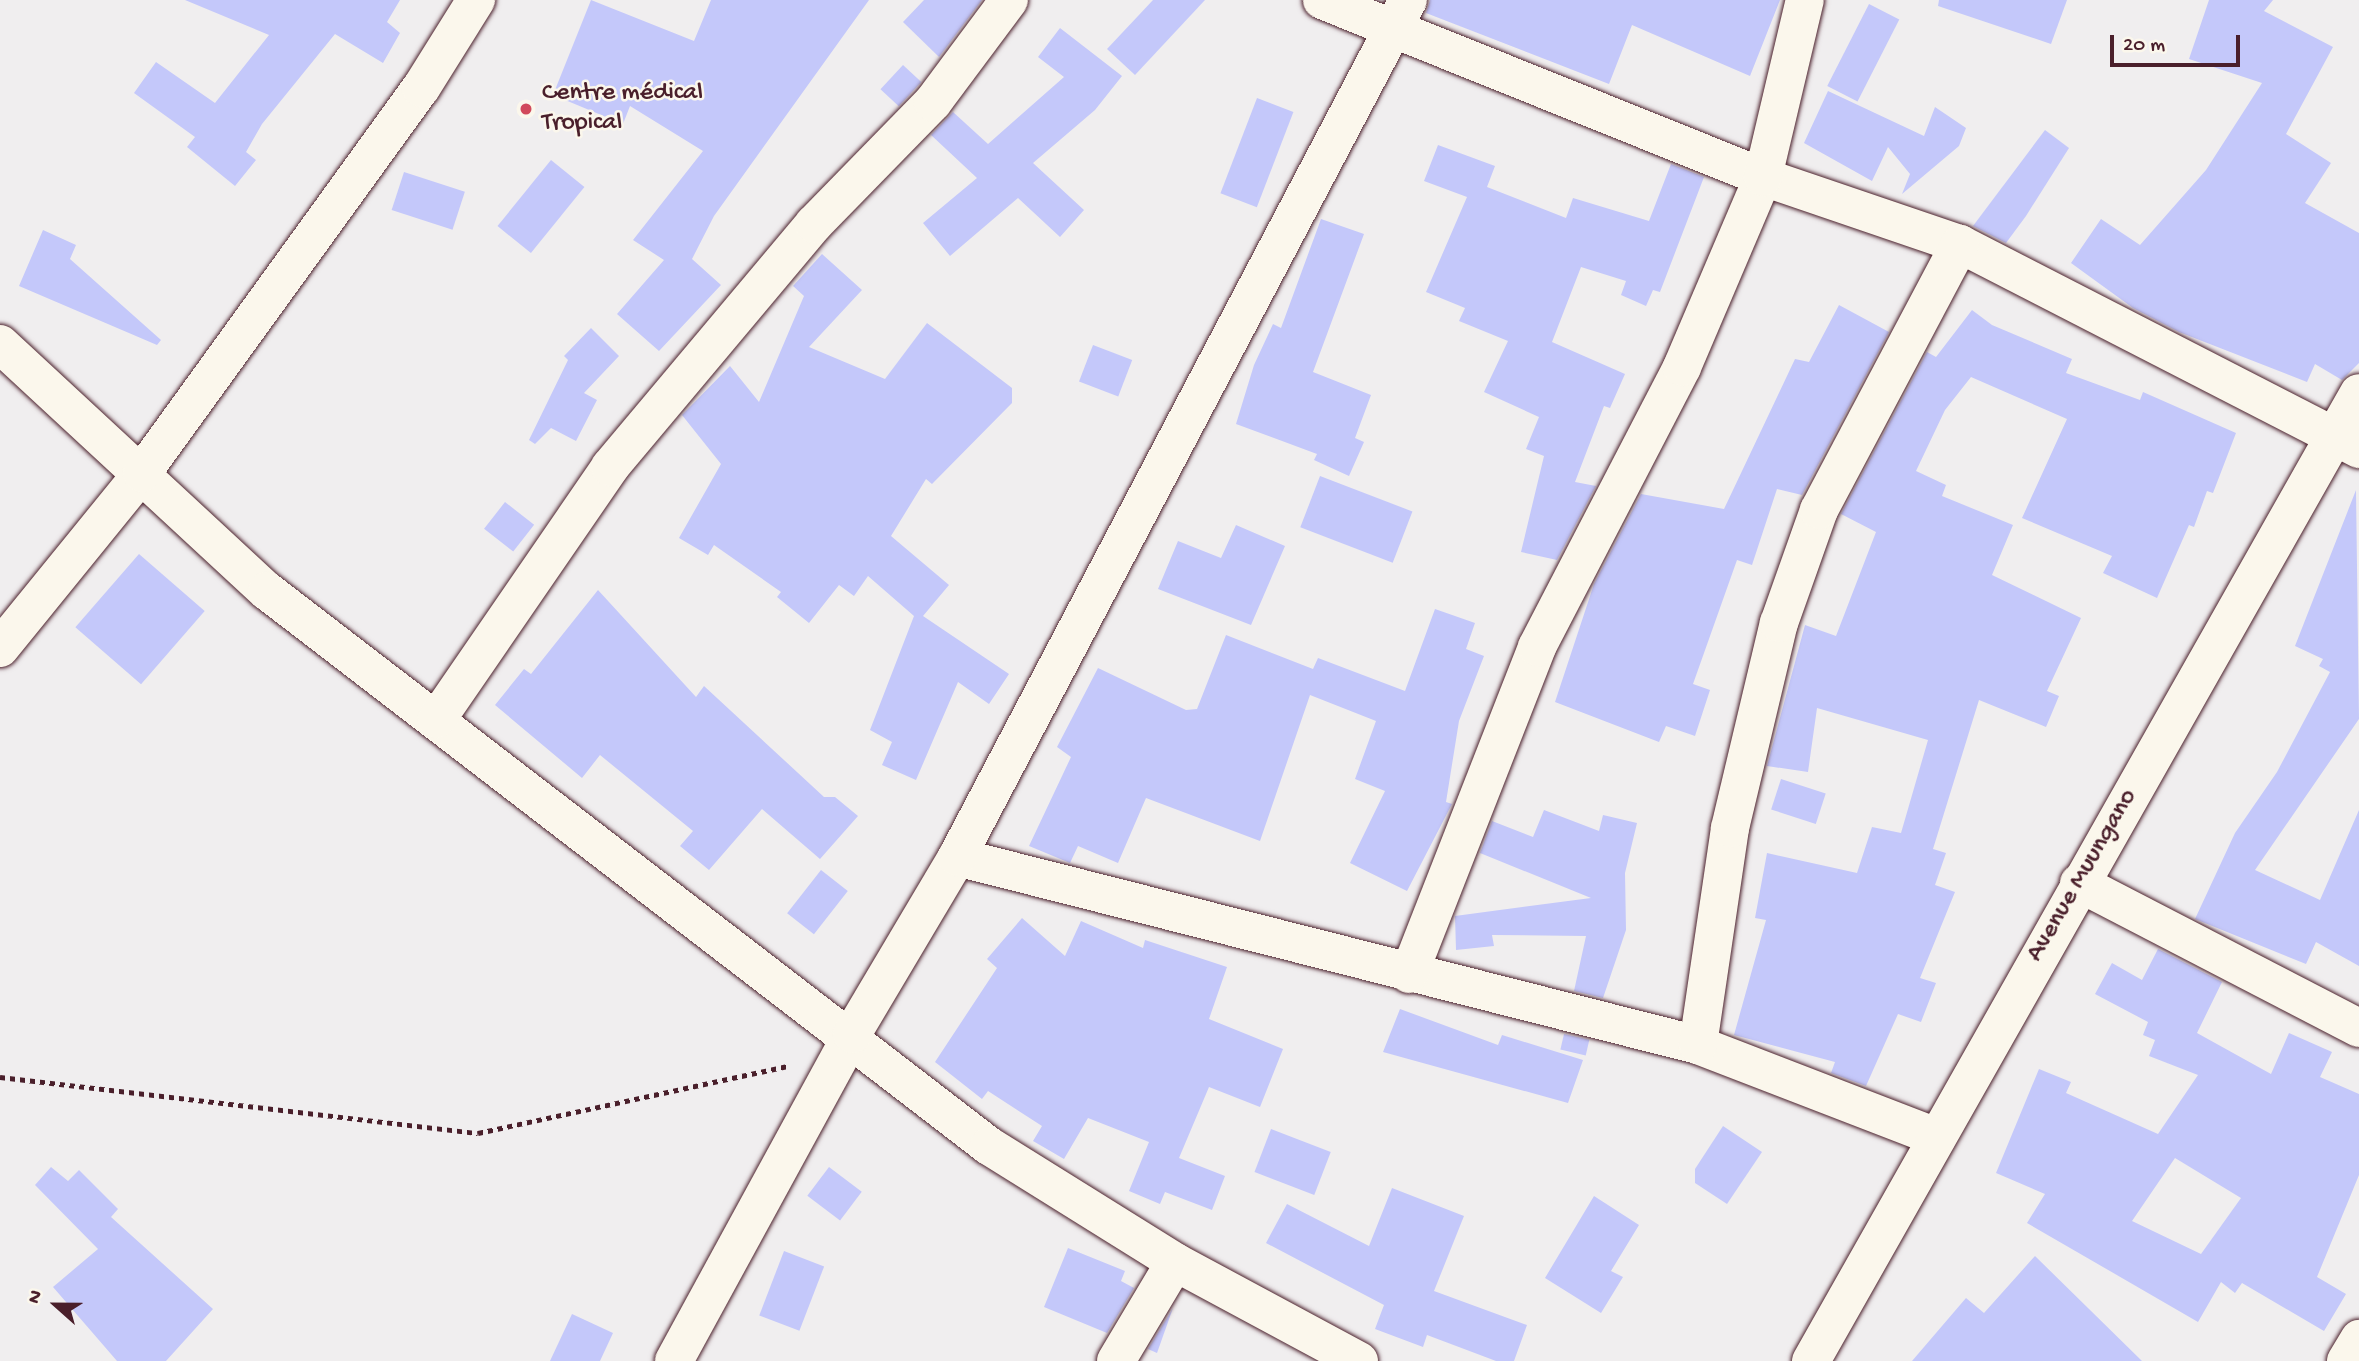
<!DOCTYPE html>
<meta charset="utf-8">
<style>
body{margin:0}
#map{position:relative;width:2359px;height:1361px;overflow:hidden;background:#f0eeef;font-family:"Gochi Hand",sans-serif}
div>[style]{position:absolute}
.building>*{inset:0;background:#c4c8fa;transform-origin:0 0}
.path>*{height:4.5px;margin-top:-2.25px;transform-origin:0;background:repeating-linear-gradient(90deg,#4a1f2b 0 5px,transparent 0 10px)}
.roads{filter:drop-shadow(0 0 2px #4a1f2b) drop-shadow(0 0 2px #4a1f2b)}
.minor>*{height:38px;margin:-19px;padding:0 19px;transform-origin:19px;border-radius:19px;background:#fbf7ec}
.dots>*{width:19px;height:19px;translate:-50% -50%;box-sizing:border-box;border:4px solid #fbf7ec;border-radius:50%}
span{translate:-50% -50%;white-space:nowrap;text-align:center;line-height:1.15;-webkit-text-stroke:5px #fbf7ec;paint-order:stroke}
.poi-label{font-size:26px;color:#4a1f2b}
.left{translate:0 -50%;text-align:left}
.street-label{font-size:26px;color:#4a1f2b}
.north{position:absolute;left:21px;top:1270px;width:70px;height:70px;-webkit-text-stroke:5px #fbf7ec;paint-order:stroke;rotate:291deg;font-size:19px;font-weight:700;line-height:28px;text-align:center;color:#4a1f2b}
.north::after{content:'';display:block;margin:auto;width:24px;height:32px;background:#4a1f2b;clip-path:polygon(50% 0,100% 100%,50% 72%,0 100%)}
.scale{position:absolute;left:2110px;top:35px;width:130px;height:32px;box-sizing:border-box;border:4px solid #4a1f2b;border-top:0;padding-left:9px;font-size:21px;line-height:24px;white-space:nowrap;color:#4a1f2b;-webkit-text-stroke:5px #fbf7ec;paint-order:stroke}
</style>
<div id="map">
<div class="building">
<i style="clip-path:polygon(185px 0,400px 0,387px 22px,400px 33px,383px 63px,335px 34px,262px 124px,246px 152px,256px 160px,235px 186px,187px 147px,195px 137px,134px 93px,156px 62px,215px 103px,269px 35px)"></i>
<i style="clip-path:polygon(591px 0,694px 41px,711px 0,869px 0,714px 216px,692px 259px,721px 285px,659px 351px,617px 314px,664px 260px,633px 240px,703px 151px,630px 106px,623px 124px,553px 95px)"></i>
<i style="clip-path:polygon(924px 0,982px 0,939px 57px,903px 22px)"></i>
<i style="clip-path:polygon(1153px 0,1205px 0,1135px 75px,1107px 49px)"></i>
<i style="clip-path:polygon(1430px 0,1780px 0,1750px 76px,1632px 25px,1609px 84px,1426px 13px)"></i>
<i style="clip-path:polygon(1939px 0,2067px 0,2051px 44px,1938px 6px)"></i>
<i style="clip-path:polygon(2209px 0,2273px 0,2264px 11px,2333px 47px,2286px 134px,2331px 163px,2305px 203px,2359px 233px,2359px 363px,2342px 380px,2315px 364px,2307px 382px,2179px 332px,2133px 308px,2071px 263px,2101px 219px,2140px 245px,2206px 170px,2262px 83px,2189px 59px)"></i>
<i style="left:1869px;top:4px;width:34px;height:92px;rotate:27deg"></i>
<i style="clip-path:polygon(1060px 28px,1122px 76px,1095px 110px,1033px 163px,1084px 210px,1060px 237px,1018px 198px,950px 256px,923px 223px,977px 178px,931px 135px,953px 112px,988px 144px,1064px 77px,1038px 57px)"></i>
<i style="left:903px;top:65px;width:25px;height:33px;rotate:43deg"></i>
<i style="clip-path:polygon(1828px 91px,1924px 136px,1935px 107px,1966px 128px,1959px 146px,1902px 194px,1910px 174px,1888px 147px,1872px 181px,1804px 143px)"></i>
<i style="left:1257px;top:98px;width:39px;height:102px;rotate:21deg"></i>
<i style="clip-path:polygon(2045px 130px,2069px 148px,2026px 216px,2006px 243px,1973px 226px)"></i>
<i style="clip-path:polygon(1438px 145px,1495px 166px,1487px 187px,1566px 218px,1573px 198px,1649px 221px,1671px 164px,1704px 177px,1660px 292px,1653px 290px,1646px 306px,1621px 295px,1626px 281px,1581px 267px,1552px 342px,1625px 374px,1610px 408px,1604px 406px,1575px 482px,1596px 486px,1557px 560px,1521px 552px,1544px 456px,1526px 449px,1539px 417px,1484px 392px,1508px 341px,1459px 321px,1465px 308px,1426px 292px,1467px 197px,1424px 181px)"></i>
<i style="left:551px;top:160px;width:43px;height:85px;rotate:39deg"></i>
<i style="left:404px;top:172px;width:64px;height:40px;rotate:18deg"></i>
<i style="clip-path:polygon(1321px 219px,1364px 234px,1313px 372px,1371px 395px,1355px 438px,1364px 442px,1349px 476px,1314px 460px,1317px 454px,1236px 424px,1254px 365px,1273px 324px,1281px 328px)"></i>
<i style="clip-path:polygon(43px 230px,76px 245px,70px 259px,161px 340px,157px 345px,19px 286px)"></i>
<i style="clip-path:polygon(822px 254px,862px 290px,809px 347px,885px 379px,927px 323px,1012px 388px,1012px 403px,932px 484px,926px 479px,891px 536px,949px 585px,923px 616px,1009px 674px,989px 704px,958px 682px,916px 780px,882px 765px,892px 742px,870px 730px,914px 616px,868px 576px,854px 596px,839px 585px,809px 623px,777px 597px,781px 592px,714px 545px,708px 555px,679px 538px,721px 464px,682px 415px,730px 366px,759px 402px,804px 296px,793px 286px)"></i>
<i style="clip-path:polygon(1839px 305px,1889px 332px,1802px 495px,1777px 489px,1752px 565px,1737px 560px,1693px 684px,1710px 690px,1695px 736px,1666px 726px,1659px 742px,1555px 702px,1594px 584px,1641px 494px,1724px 509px,1795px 359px,1809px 362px)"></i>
<i style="clip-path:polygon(1972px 310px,1992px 325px,2072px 359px,2066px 373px,2140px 400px,2143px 392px,2236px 433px,2213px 493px,2207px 491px,2194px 527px,2189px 525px,2157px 598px,2103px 573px,2112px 556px,2022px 518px,2067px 419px,1971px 377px,1945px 410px,1916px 471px,1946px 485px,1942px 496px,2013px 525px,1992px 575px,2081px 618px,2047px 691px,2059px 696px,2046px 727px,1979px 700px,1933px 849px,1946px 853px,1935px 885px,1955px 892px,1920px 978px,1936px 983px,1921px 1022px,1898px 1014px,1866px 1086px,1831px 1073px,1835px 1062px,1734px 1035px,1766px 920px,1755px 918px,1767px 853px,1857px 873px,1872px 827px,1901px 833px,1928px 740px,1817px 708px,1808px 772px,1767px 766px,1805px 625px,1836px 636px,1876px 532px,1841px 514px,1927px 352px,1936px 357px)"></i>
<i style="clip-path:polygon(591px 328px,619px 356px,584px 393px,597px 400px,576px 441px,551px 428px,535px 444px,529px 440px,568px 360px,564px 356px)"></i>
<i style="left:1093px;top:345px;width:42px;height:39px;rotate:21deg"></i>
<i style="left:1320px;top:476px;width:99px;height:55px;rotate:21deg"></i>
<i style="clip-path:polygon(2356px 490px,2359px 719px,2255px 870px,2320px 900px,2359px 810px,2359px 966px,2316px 942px,2306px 964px,2195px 919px,2235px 833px,2277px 772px,2330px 672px,2319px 666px,2323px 659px,2295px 646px)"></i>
<i style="left:505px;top:502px;width:37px;height:34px;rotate:38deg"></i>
<i style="clip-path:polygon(1236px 525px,1285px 546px,1251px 625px,1158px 589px,1178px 541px,1221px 558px)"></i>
<i style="left:139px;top:554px;width:87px;height:97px;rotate:41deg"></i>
<i style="clip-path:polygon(598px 590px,696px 697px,704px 686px,824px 797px,835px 797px,858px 816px,820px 859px,762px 809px,709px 870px,680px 846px,693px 831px,600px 755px,582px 778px,495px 705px,524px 669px,531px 674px)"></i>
<i style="clip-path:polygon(1435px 609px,1475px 623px,1466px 649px,1484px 656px,1459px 721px,1446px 802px,1452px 804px,1407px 891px,1350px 863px,1385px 791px,1355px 779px,1376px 721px,1310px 695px,1260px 841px,1146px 798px,1118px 863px,1078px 846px,1070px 863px,1029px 846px,1071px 757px,1057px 747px,1098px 668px,1186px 710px,1197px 709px,1226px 635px,1313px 669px,1318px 658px,1405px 691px)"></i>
<i style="left:1781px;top:779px;width:47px;height:32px;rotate:18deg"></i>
<i style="clip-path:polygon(1544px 810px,1599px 831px,1603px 815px,1637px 823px,1625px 873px,1626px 930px,1603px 998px,1574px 991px,1586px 936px,1492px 935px,1494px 946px,1456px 950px,1455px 916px,1591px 898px,1480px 853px,1492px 821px,1533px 837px)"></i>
<i style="left:821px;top:870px;width:34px;height:55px;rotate:38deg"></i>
<i style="clip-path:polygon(1022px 918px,1065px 956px,1081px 921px,1143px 948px,1145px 940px,1227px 967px,1209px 1019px,1283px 1049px,1260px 1107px,1209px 1087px,1179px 1158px,1225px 1176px,1212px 1210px,1165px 1192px,1160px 1204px,1129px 1191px,1149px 1142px,1088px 1118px,1064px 1159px,1033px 1141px,1042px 1126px,988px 1091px,982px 1099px,935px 1062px,997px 968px,987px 959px)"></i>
<i style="clip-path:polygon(evenodd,2158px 949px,2222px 982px,2197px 1033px,2271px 1074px,2289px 1033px,2332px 1052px,2320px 1077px,2359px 1094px,2359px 1175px,2317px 1277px,2346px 1294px,2324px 1331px,2242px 1283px,2235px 1293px,2221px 1282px,2198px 1322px,2027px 1223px,2045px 1194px,1996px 1173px,2039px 1069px,2071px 1082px,2066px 1093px,2158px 1134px,2198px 1075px,2149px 1056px,2155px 1040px,2143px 1035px,2148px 1022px,2095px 994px,2112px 963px,2142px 980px,2158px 949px,2175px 1158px,2241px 1198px,2201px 1254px,2132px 1221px,2175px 1158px)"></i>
<i style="clip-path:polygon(1400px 1009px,1498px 1045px,1502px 1035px,1583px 1060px,1568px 1103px,1383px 1052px)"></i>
<i style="left:1564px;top:1034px;width:26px;height:16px;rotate:13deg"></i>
<i style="clip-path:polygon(1723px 1126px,1762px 1152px,1727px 1204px,1695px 1183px,1695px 1169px)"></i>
<i style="left:1271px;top:1129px;width:64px;height:46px;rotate:21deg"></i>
<i style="clip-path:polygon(51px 1167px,68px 1181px,79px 1170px,118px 1209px,111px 1217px,213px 1309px,166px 1361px,117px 1361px,53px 1287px,98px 1249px,35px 1185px)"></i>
<i style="left:829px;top:1167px;width:41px;height:36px;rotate:37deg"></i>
<i style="clip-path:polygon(1392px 1188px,1464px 1216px,1434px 1291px,1527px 1325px,1514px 1361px,1496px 1361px,1427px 1335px,1423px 1347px,1375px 1329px,1384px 1305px,1266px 1243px,1287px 1204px,1369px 1246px)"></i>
<i style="clip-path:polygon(1594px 1196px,1639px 1225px,1611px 1271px,1623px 1277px,1601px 1313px,1545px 1278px)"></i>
<i style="clip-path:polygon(1068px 1248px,1125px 1271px,1121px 1281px,1134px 1288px,1107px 1333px,1044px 1307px)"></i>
<i style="left:784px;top:1251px;width:43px;height:69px;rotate:21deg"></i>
<i style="clip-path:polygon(2035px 1256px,2142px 1361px,1912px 1361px,1966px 1298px,1984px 1313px)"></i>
<i style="clip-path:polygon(1173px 1308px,1157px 1353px,1148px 1349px)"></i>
<i style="clip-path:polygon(572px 1314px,613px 1333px,600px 1361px,550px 1361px)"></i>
</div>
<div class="path">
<i style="left:0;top:1077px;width:481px;rotate:6.7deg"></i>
<i style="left:478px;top:1133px;width:318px;rotate:-12.2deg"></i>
</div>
<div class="roads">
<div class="minor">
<i style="left:1322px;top:0;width:475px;rotate:21.9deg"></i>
<i style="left:1763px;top:177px;width:208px;rotate:18.8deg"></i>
<i style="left:1960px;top:244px;width:449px;rotate:27.2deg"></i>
<i style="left:0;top:344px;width:364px;rotate:42.8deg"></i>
<i style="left:267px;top:591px;width:911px;rotate:37.55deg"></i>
<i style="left:989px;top:1146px;width:219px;rotate:31.9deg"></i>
<i style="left:1175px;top:1262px;width:209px;rotate:28.3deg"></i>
<i style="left:0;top:648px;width:225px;rotate:-50.9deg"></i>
<i style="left:142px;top:473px;width:475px;rotate:-54.1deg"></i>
<i style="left:421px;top:88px;width:104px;rotate:-58deg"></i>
<i style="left:437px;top:719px;width:306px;rotate:-55.5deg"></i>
<i style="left:610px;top:467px;width:317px;rotate:-50deg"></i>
<i style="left:814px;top:224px;width:170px;rotate:-45.7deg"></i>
<i style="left:933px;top:102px;width:127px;rotate:-53.3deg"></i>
<i style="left:957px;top:857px;width:764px;rotate:14.24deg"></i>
<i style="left:1698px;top:1045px;width:256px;rotate:21.1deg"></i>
<i style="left:2079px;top:883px;width:315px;rotate:27.4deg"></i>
<i style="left:1409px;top:974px;width:351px;rotate:-68.6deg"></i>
<i style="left:1537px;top:647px;width:315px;rotate:-62.6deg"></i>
<i style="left:1682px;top:367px;width:207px;rotate:-66.9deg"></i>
<i style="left:1763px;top:177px;width:182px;rotate:-76.7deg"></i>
<i style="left:1698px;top:1045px;width:219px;rotate:-81.6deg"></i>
<i style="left:1730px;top:828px;width:211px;rotate:-76.6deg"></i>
<i style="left:1779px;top:623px;width:120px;rotate:-70.5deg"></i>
<i style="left:1819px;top:510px;width:301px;rotate:-62.1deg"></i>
<i style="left:674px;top:1361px;width:372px;rotate:-61.4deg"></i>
<i style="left:852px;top:1034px;width:206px;rotate:-59.3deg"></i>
<i style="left:957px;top:857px;width:968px;rotate:-62.24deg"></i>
<i style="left:1116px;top:1361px;width:115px;rotate:-59.2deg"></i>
<i style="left:1811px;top:1361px;width:1112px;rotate:-60.49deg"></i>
<i style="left:2346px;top:1361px;width:26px;rotate:-59deg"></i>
</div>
</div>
<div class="dots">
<i style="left:526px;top:109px;background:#d1495b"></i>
</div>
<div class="poi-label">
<span class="left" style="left:542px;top:109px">Centre médical<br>Tropical</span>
</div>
<div class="street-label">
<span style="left:2083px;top:876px;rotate:-60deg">Avenue Muungano</span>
</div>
<div class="north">N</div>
<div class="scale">20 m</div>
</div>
